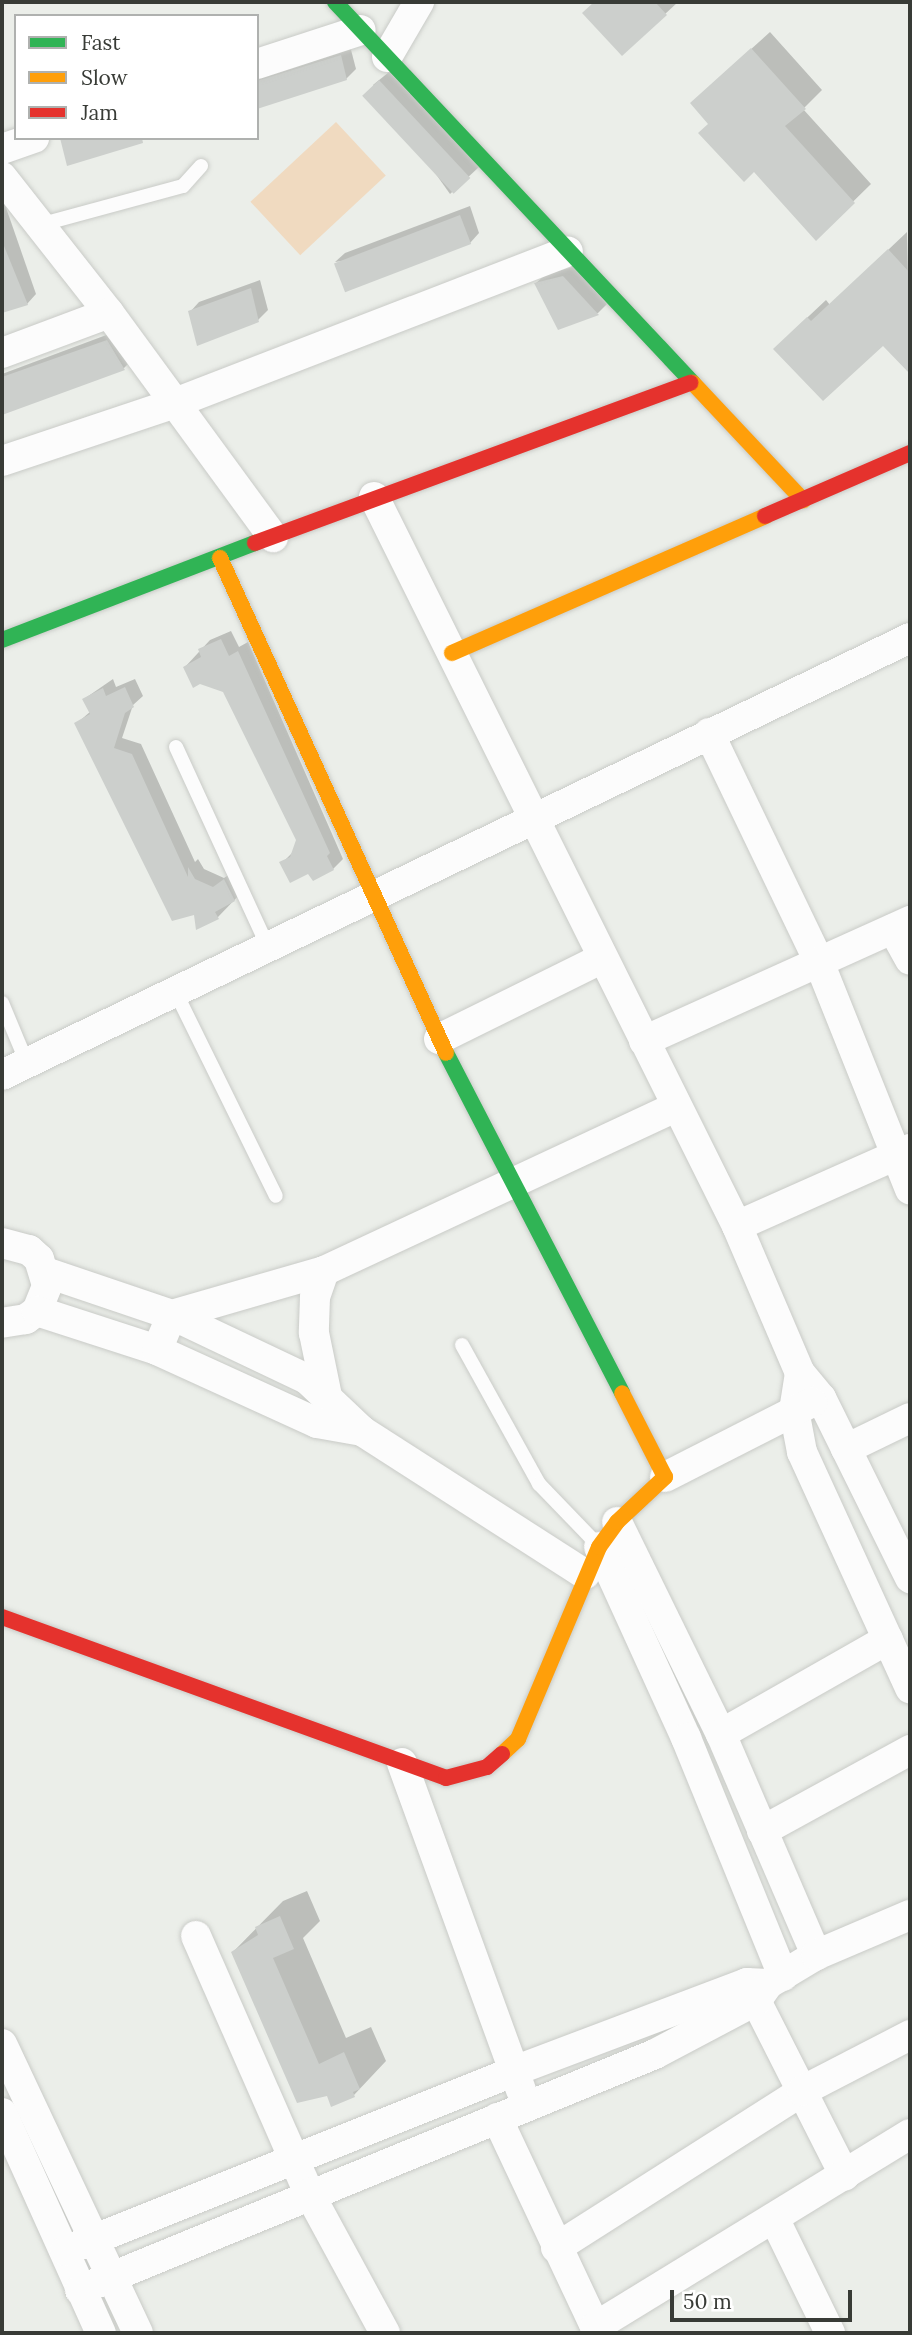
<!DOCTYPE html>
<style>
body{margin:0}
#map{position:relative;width:912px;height:2335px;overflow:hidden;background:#ebeee9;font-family:Lora,serif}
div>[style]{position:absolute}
.green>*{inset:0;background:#f0dac0;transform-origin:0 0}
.shadow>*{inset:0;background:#0003}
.building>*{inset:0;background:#cccfcc;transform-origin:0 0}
.roads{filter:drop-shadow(0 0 2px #c9cbc7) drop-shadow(0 0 2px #c9cbc7)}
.lane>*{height:14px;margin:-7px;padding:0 7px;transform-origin:7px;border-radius:7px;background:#fcfcfc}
.street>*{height:30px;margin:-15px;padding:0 15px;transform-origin:15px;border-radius:15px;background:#fcfcfc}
.fast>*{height:16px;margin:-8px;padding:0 8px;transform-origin:8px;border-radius:8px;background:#30b455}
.slow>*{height:16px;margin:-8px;padding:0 8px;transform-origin:8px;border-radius:8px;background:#ff9f0a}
.jam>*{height:16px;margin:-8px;padding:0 8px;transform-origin:8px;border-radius:8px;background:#e5322d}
span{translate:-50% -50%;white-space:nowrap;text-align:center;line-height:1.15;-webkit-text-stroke:6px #fff;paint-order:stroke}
.frame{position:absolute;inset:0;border:4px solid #383b36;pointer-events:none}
.legend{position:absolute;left:14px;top:14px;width:245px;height:126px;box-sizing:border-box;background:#fff;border:2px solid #afb1af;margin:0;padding:9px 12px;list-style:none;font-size:21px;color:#383b36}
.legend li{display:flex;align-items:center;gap:14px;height:35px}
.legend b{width:35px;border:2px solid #afb1af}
.scale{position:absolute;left:670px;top:2290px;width:182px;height:32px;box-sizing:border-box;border:4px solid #383b36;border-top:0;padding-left:9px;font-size:21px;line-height:24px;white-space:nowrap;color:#383b36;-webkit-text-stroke:5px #fff;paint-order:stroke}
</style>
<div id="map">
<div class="green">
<i style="left:336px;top:122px;width:73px;height:117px;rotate:47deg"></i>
</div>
<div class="shadow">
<i style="clip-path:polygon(595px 2px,678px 2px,622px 54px,584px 13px)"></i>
<i style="clip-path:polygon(770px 32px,822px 90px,803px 109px,871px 184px,816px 238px,710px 123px,710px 86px)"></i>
<i style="clip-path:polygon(350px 46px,356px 69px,346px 79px,257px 106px,257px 68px)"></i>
<i style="clip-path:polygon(389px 72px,479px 167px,450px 194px,373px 85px)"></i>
<i style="clip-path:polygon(2px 196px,36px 294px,27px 304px,2px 311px)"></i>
<i style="clip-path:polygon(470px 206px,479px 233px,470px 243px,335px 262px,345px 253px)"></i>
<i style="clip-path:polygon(907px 232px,910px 372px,883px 344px,793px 331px,826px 300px,830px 305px)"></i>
<i style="clip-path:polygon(573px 267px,607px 304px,598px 313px,559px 327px,536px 283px,546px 274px)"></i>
<i style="clip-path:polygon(260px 280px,268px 310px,258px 320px,190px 312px,199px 302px)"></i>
<i style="clip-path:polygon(117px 331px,134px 358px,124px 368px,2px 413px,2px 374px)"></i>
<i style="clip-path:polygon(231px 631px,239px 647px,248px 642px,343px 859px,333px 869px,308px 871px,282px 863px,293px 852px,297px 840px,224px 690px,185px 667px,210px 640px)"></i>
<i style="clip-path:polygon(113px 679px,116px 687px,135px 679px,143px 696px,133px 705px,122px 738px,141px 744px,195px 862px,198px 859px,204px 869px,224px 878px,234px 871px,244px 890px,218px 917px,198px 927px,196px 913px,76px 724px,91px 711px,84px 699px)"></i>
<i style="clip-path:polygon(307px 1891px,320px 1921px,303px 1938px,346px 2038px,371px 2027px,386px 2061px,354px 2095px,328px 2093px,233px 1952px,283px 1901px)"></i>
</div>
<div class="building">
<i style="clip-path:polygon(594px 2px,655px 2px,667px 15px,622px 56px,582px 13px)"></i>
<i style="clip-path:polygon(751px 48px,806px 109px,785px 126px,855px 203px,816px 241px,754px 172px,744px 182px,698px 133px,708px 124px,690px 103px)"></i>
<i style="clip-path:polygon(341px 55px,347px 80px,257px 109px,257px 81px)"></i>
<i style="left:379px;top:80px;width:134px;height:23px;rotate:47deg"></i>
<i style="clip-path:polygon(60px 138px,142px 138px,143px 143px,67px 166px)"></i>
<i style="left:460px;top:215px;width:31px;height:135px;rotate:69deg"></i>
<i style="clip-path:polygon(2px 241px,28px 305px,2px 313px)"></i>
<i style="clip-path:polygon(888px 249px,910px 273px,910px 374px,883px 346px,823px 401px,773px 349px,807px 317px,811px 321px)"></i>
<i style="clip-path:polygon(563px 276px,599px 315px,558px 330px,534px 283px)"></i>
<i style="clip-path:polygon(251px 288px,259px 322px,197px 346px,188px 311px)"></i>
<i style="clip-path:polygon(107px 340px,125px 370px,2px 415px,2px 377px)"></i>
<i style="clip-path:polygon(221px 639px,229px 656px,238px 651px,330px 853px,327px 856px,334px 870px,313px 881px,308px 874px,290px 883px,279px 862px,290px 857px,296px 840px,223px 692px,200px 684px,193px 688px,183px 667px,201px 657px,198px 649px)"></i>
<i style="clip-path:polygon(125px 687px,134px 707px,125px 713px,114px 748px,132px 754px,188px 877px,188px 867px,195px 879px,213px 887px,224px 879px,235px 901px,215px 912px,219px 919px,196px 930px,194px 915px,172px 921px,74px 723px,90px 714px,82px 699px,103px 688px,106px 696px)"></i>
<i style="clip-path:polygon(280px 1916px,294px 1949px,273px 1958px,319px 2064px,344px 2052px,360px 2089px,353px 2092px,355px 2097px,331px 2107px,327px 2096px,297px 2103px,231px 1952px,258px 1935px,255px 1927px)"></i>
</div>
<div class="roads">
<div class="lane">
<i style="left:39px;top:225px;width:149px;rotate:-15.2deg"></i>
<i style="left:183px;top:186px;width:27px;rotate:-48deg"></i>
<i style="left:176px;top:747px;width:222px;rotate:65.3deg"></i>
<i style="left:176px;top:993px;width:226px;rotate:63.8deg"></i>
<i style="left:2px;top:1003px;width:65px;rotate:67.4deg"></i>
<i style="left:462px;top:1345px;width:159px;rotate:61deg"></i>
<i style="left:539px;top:1484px;width:83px;rotate:46deg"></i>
</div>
<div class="street">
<i style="left:387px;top:57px;width:64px;rotate:-59.8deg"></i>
<i style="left:257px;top:64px;width:109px;rotate:-18.1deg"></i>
<i style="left:2px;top:149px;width:34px;rotate:-19deg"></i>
<i style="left:2px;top:177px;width:173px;rotate:51.8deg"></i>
<i style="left:109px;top:313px;width:278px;rotate:53.8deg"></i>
<i style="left:2px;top:353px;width:114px;rotate:-20.5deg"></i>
<i style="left:2px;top:461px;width:182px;rotate:-18.5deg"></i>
<i style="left:175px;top:403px;width:421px;rotate:-21.1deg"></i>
<i style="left:374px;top:497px;width:814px;rotate:63.53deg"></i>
<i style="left:737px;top:1226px;width:160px;rotate:66.8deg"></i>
<i style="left:800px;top:1373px;width:33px;rotate:50deg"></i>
<i style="left:821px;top:1398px;width:201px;rotate:63.7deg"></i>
<i style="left:709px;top:733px;width:254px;rotate:64.3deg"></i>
<i style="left:819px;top:962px;width:245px;rotate:68.2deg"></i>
<i style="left:893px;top:929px;width:35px;rotate:61deg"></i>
<i style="left:439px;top:1039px;width:181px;rotate:-26.3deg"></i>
<i style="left:644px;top:1041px;width:292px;rotate:-24.3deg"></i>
<i style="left:2px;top:1075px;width:1008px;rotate:-25.7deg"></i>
<i style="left:737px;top:1226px;width:189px;rotate:-24deg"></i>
<i style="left:2px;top:1243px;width:28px;rotate:15deg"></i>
<i style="left:29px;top:1250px;width:13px;rotate:42deg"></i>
<i style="left:39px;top:1259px;width:28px;rotate:73deg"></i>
<i style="left:47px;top:1286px;width:27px;rotate:112deg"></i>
<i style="left:37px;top:1311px;width:14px;rotate:144deg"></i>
<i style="left:26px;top:1319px;width:24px;rotate:171deg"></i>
<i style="left:324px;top:1271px;width:28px;rotate:109deg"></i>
<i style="left:315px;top:1297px;width:36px;rotate:92deg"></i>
<i style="left:314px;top:1333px;width:69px;rotate:78.4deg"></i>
<i style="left:45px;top:1272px;width:134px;rotate:18.7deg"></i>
<i style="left:172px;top:1315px;width:149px;rotate:25.4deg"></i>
<i style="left:307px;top:1379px;width:76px;rotate:43.4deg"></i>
<i style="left:362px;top:1431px;width:265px;rotate:32.7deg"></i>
<i style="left:37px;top:1311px;width:126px;rotate:18deg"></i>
<i style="left:157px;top:1350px;width:176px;rotate:24.5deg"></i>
<i style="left:317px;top:1423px;width:46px;rotate:10.1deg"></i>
<i style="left:157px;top:1350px;width:38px;rotate:-67deg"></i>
<i style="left:172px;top:1315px;width:158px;rotate:-16.1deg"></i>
<i style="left:324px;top:1271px;width:387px;rotate:-25deg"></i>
<i style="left:800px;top:1373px;width:37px;rotate:99deg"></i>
<i style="left:794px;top:1410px;width:43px;rotate:79.2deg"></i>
<i style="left:802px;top:1452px;width:260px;rotate:65.4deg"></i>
<i style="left:846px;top:1449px;width:71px;rotate:-25.8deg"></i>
<i style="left:665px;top:1477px;width:165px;rotate:-27deg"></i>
<i style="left:617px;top:1522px;width:236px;rotate:63.9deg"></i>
<i style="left:721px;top:1734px;width:241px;rotate:66.7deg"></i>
<i style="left:599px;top:1547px;width:210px;rotate:65.5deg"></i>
<i style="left:686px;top:1738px;width:257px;rotate:67.8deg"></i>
<i style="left:721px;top:1734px;width:192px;rotate:-29.6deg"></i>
<i style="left:402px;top:1763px;width:348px;rotate:70deg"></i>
<i style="left:762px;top:1831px;width:169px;rotate:-28.7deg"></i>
<i style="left:196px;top:1936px;width:281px;rotate:66.3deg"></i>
<i style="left:309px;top:2193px;width:159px;rotate:61.5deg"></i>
<i style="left:747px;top:1983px;width:216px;rotate:63.1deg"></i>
<i style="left:2px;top:2044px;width:319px;rotate:64.8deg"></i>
<i style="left:2px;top:2113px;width:241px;rotate:65.8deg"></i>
<i style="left:497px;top:2118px;width:238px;rotate:64.8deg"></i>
<i style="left:774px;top:2218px;width:128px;rotate:64deg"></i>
<i style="left:556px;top:2248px;width:292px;rotate:-32.5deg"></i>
<i style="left:802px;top:2091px;width:122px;rotate:-27.4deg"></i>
<i style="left:65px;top:2251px;width:484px;rotate:-21.8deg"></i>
<i style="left:514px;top:2071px;width:249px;rotate:-20.7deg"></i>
<i style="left:747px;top:1983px;width:21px;rotate:3deg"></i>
<i style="left:80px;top:2290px;width:622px;rotate:-22.31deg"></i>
<i style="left:655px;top:2054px;width:115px;rotate:-27.9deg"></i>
<i style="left:757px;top:2000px;width:19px;rotate:-55deg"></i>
<i style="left:768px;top:1984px;width:56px;rotate:-31.1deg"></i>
<i style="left:816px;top:1955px;width:102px;rotate:-23.1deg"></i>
<i style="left:595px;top:2327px;width:369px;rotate:-31.5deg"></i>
</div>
<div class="fast">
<i style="left:335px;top:2px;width:523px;rotate:46.78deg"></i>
<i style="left:2px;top:640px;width:271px;rotate:-21deg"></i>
<i style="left:446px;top:1053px;width:383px;rotate:62.6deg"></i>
</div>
<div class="slow">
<i style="left:693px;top:383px;width:161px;rotate:46.8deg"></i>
<i style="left:220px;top:558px;width:544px;rotate:65.46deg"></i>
<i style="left:452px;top:653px;width:342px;rotate:-23.6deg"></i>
<i style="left:502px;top:1754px;width:22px;rotate:-43deg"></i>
<i style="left:518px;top:1739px;width:208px;rotate:-67.1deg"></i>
<i style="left:599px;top:1547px;width:31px;rotate:-54deg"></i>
<i style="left:617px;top:1522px;width:66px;rotate:-43.2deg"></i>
<i style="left:665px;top:1477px;width:94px;rotate:-117.1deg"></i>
</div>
<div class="jam">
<i style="left:765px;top:516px;width:158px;rotate:-23.5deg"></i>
<i style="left:255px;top:543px;width:464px;rotate:-20.2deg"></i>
<i style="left:2px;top:1617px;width:472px;rotate:19.9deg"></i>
<i style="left:446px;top:1778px;width:42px;rotate:-15deg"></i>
<i style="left:487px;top:1767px;width:20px;rotate:-41deg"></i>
</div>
</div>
<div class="frame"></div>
<ul class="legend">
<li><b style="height:9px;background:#30b455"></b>Fast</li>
<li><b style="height:9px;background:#ff9f0a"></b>Slow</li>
<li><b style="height:9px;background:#e5322d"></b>Jam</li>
</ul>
<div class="scale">50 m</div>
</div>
